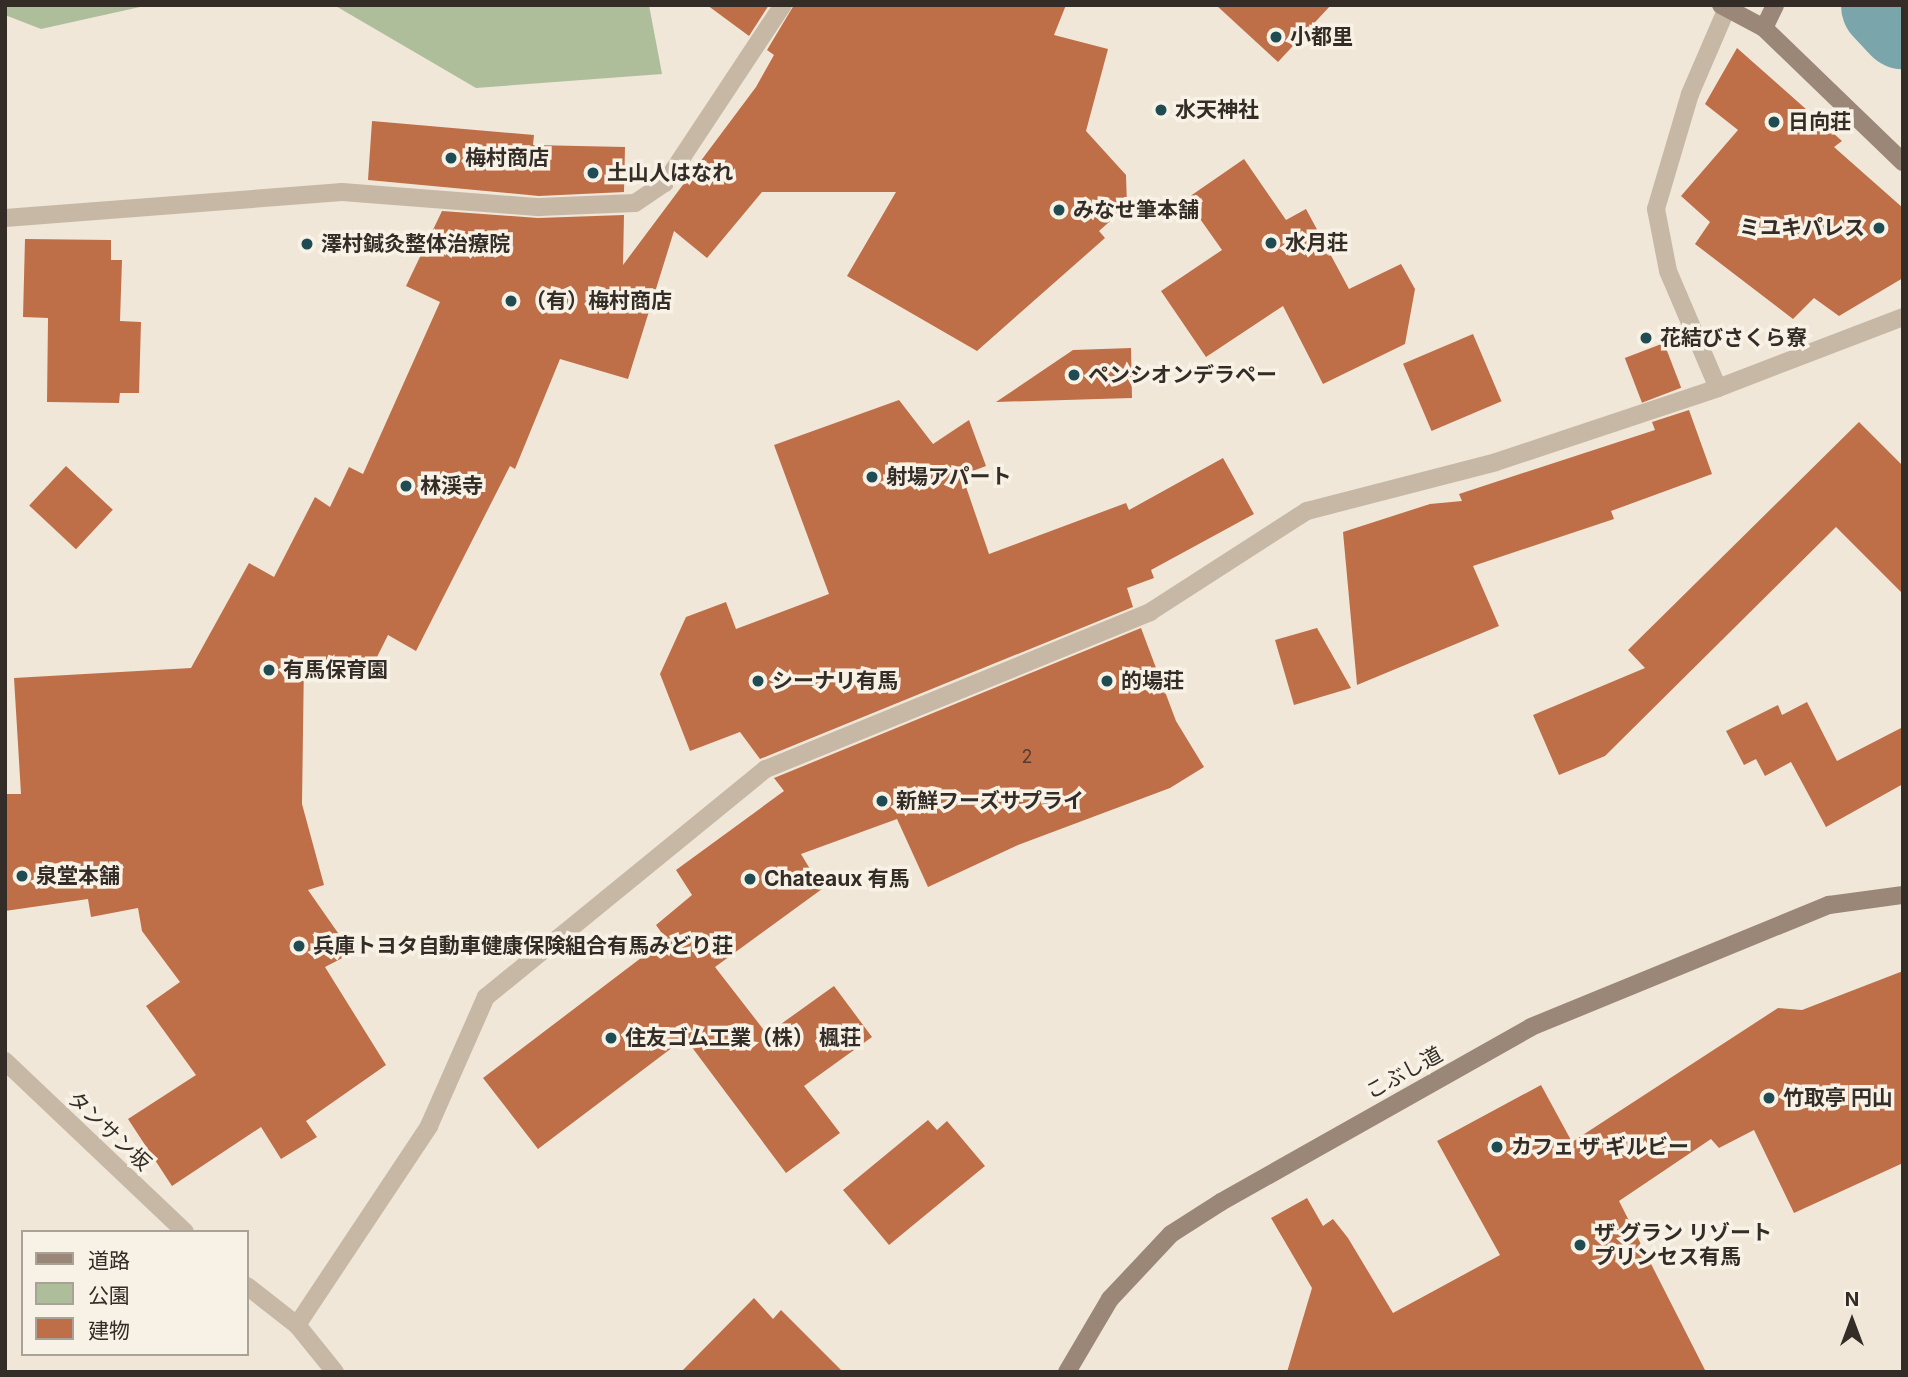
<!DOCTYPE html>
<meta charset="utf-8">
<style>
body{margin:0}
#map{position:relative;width:1908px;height:1377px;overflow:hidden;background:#f0e7d9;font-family:Inter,"Noto Sans JP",sans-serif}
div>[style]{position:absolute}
.green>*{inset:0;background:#afbe9a}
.river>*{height:91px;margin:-45.5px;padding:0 45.5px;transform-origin:45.5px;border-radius:45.5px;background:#7aa5ab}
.building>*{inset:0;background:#bf6f48;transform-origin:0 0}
.street>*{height:18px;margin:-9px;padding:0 9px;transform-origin:9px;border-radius:9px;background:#c7b8a6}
.secondary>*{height:18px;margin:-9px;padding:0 9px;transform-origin:9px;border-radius:9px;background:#9a8778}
.dots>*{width:19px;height:19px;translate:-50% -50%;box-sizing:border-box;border:4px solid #f8f1e5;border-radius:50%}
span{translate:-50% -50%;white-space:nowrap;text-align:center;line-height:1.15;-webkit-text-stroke:7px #f8f1e5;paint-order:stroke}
.number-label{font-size:18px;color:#563d2f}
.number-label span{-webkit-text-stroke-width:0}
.poi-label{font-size:21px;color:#332c27;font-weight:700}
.left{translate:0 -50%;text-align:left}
.right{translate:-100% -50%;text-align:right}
.street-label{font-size:21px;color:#332c27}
.frame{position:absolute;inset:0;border:7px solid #332c27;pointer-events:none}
.legend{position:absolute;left:21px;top:1230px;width:228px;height:126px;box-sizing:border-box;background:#f8f1e5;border:2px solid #a9a299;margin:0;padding:9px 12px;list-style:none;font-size:21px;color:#332c27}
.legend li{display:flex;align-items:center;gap:14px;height:35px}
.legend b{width:35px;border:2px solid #a9a299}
.north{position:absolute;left:1817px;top:1286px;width:70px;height:70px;-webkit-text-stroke:5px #f8f1e5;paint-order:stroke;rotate:0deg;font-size:19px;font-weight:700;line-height:28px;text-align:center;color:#332c27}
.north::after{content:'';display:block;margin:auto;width:24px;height:32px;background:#332c27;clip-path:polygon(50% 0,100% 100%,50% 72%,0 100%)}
</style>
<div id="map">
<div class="green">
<i style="clip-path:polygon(5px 5px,149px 5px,41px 29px,5px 15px)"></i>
<i style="clip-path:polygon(334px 5px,649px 5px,662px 74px,476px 88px)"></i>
</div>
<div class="river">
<i style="left:1886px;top:5px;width:25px;rotate:47deg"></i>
</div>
<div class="building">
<i style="clip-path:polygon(707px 5px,769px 5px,749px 36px)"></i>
<i style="clip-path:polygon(794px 5px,1066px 5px,1054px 35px,1108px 49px,1086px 131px,1126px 175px,1127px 206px,1099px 231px,1105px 238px,977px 351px,847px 276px,896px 192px,762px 192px,707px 258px,674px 231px,628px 379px,560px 359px,515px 469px,510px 466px,416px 651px,388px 635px,370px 671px,343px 657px,336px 672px,304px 660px,302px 804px,324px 885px,308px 890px,352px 953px,325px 967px,386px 1065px,306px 1121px,317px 1137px,281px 1159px,261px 1127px,172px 1186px,128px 1119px,196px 1075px,146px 1006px,180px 982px,142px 931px,138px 908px,91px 917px,88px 899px,5px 911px,5px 794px,21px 794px,14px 678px,191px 668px,249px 563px,274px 577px,315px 497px,330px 507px,349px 467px,363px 474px,440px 302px,406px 286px,442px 211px,538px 218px,624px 215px,623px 265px,756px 87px,774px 55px,767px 50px)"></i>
<i style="clip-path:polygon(1216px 5px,1331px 5px,1278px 62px)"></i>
<i style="clip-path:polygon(1737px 48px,1842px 141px,1834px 147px,1903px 208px,1903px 278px,1839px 316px,1814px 298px,1793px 319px,1695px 244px,1710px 222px,1681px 196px,1738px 130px,1705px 104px)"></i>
<i style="clip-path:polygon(372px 121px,534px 135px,533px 145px,625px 147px,624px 192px,539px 196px,368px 180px)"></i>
<i style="clip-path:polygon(1244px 159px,1286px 220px,1306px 209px,1349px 289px,1401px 264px,1415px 289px,1405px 344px,1323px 384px,1283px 306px,1206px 357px,1161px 291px,1222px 250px,1186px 199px)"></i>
<i style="clip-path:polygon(25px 239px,111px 240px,111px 260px,122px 260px,120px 321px,141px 322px,139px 393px,120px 393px,119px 403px,47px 402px,48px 318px,23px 317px)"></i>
<i style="left:1473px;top:334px;width:73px;height:76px;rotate:67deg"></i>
<i style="left:1664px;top:343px;width:48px;height:42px;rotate:69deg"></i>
<i style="clip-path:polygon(1131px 348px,1132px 398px,996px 402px,1073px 350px)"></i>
<i style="clip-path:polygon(899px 400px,933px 444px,969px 420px,986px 466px,962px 475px,989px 554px,1126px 503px,1129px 510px,1223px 458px,1254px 514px,1151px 570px,1154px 578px,1127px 588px,1133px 607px,760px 759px,740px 732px,690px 751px,660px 674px,686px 617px,726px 602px,736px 629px,829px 594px,774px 445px)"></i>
<i style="clip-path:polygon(1689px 410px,1712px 474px,1611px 511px,1614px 519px,1473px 566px,1499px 626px,1357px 685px,1343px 532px,1430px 504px,1462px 501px,1459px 494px,1655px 430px,1652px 422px)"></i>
<i style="clip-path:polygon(1859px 422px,1903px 466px,1903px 594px,1836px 527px,1605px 756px,1559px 775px,1533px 715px,1645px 668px,1628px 650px)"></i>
<i style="left:66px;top:466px;width:64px;height:54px;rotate:43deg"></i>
<i style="clip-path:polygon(1141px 628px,1176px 721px,1204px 767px,1170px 788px,1018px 845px,928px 887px,897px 819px,801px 854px,822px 889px,715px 967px,767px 1034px,834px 986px,872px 1037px,804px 1086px,840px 1133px,786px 1173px,685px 1038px,538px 1149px,483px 1078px,666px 939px,656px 925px,692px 895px,676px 870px,784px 791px,774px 778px)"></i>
<i style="clip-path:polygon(1317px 628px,1351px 688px,1294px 705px,1275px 640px)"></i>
<i style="clip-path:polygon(1807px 702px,1837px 761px,1903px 727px,1903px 784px,1826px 827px,1791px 762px,1765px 776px,1756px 759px,1744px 765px,1726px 731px,1778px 705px,1782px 715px)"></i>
<i style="clip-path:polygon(1903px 971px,1903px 1163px,1794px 1213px,1754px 1130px,1719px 1148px,1711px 1139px,1619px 1201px,1706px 1372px,1287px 1372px,1312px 1288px,1271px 1218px,1307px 1198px,1323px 1226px,1333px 1219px,1348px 1238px,1393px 1313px,1500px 1255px,1437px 1141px,1541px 1085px,1572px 1142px,1778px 1008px,1802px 1010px)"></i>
<i style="clip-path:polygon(928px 1120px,937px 1130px,947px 1121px,985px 1166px,889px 1245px,843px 1190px)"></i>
<i style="clip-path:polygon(754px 1298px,773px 1319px,781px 1310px,843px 1372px,681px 1372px)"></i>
</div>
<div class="street">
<i style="left:1727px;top:8px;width:94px;rotate:113.3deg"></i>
<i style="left:1690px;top:94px;width:120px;rotate:106.5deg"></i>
<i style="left:1656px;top:209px;width:63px;rotate:79deg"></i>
<i style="left:1668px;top:271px;width:127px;rotate:66.9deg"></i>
<i style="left:1718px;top:388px;width:198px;rotate:-21deg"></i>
<i style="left:5px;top:218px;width:338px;rotate:-4.4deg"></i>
<i style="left:342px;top:192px;width:198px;rotate:4.4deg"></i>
<i style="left:539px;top:207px;width:96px;rotate:-2.4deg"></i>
<i style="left:635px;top:203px;width:36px;rotate:-34deg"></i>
<i style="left:665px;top:183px;width:214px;rotate:-56.5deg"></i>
<i style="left:5px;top:1061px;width:248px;rotate:43.5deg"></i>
<i style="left:247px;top:1286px;width:63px;rotate:38deg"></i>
<i style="left:297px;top:1325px;width:60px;rotate:51deg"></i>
<i style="left:297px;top:1325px;width:239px;rotate:-56.4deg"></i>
<i style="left:429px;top:1126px;width:141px;rotate:-66.2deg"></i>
<i style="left:486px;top:997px;width:361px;rotate:-39.2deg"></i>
<i style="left:766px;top:769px;width:415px;rotate:-22.2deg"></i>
<i style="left:1150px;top:612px;width:187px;rotate:-32.8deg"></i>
<i style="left:1307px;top:511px;width:195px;rotate:-14.5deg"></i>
<i style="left:1496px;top:462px;width:234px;rotate:-18.4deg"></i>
</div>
<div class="secondary">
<i style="left:1721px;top:5px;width:49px;rotate:28.1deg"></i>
<i style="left:1764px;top:28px;width:193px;rotate:44deg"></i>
<i style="left:1764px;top:28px;width:25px;rotate:-64deg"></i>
<i style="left:1067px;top:1372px;width:85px;rotate:-59.5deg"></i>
<i style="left:1110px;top:1299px;width:89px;rotate:-46.8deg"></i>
<i style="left:1171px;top:1234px;width:59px;rotate:-32.6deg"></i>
<i style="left:1221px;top:1202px;width:356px;rotate:-29.4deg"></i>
<i style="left:1531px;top:1027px;width:322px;rotate:-22.3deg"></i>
<i style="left:1829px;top:905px;width:75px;rotate:-7.7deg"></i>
</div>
<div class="dots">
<i style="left:1276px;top:37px;background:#1f4b52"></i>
<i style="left:1161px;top:110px;background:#1f4b52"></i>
<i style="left:1774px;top:122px;background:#1f4b52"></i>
<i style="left:451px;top:158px;background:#1f4b52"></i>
<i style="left:593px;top:173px;background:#1f4b52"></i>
<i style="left:1059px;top:210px;background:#1f4b52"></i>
<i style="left:1879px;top:228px;background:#1f4b52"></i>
<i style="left:1271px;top:243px;background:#1f4b52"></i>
<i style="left:307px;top:244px;background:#1f4b52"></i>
<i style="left:511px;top:301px;background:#1f4b52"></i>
<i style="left:1646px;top:338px;background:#1f4b52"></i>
<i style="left:1074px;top:375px;background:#1f4b52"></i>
<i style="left:872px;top:477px;background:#1f4b52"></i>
<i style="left:406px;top:486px;background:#1f4b52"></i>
<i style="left:269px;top:670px;background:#1f4b52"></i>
<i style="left:758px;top:681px;background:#1f4b52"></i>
<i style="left:1107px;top:681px;background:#1f4b52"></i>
<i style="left:882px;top:801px;background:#1f4b52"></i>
<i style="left:22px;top:876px;background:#1f4b52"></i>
<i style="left:750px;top:879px;background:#1f4b52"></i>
<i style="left:299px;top:946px;background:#1f4b52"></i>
<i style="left:611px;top:1038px;background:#1f4b52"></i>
<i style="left:1769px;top:1098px;background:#1f4b52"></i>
<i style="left:1497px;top:1147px;background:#1f4b52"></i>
<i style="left:1580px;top:1245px;background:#1f4b52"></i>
</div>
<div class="number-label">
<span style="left:1027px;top:757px">2</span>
</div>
<div class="poi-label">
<span class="left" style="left:1290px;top:37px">小都里</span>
<span class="left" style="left:1175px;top:110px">水天神社</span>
<span class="left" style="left:1788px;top:122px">日向荘</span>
<span class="left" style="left:465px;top:158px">梅村商店</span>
<span class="left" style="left:607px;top:173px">土山人はなれ</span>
<span class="left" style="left:1073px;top:210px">みなせ筆本舗</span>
<span class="right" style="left:1865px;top:228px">ミユキパレス</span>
<span class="left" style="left:1285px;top:243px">水月荘</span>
<span class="left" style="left:321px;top:244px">澤村鍼灸整体治療院</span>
<span class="left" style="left:525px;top:301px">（有）梅村商店</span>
<span class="left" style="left:1660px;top:338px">花結びさくら寮</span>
<span class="left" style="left:1088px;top:375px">ペンシオンデラペー</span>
<span class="left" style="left:886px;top:477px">射場アパート</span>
<span class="left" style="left:420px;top:486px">林渓寺</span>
<span class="left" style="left:283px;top:670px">有馬保育園</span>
<span class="left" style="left:772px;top:681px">シーナリ有馬</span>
<span class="left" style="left:1121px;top:681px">的場荘</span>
<span class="left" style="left:896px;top:801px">新鮮フーズサプライ</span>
<span class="left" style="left:36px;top:876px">泉堂本舗</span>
<span class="left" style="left:764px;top:879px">Chateaux 有馬</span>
<span class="left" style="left:313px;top:946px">兵庫トヨタ自動車健康保険組合有馬みどり荘</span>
<span class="left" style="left:625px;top:1038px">住友ゴム工業（株） 楓荘</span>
<span class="left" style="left:1783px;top:1098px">竹取亭 円山</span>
<span class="left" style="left:1511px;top:1147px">カフェ ザ ギルビー</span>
<span class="left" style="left:1594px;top:1245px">ザ グラン リゾート<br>プリンセス有馬</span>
</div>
<div class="street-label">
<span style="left:1404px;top:1073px;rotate:-29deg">こぶし道</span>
<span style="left:109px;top:1131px;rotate:43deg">タンサン坂</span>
</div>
<div class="frame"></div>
<ul class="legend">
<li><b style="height:9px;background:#9a8778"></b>道路</li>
<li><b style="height:19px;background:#afbe9a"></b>公園</li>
<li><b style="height:19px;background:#bf6f48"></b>建物</li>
</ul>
<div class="north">N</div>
</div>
